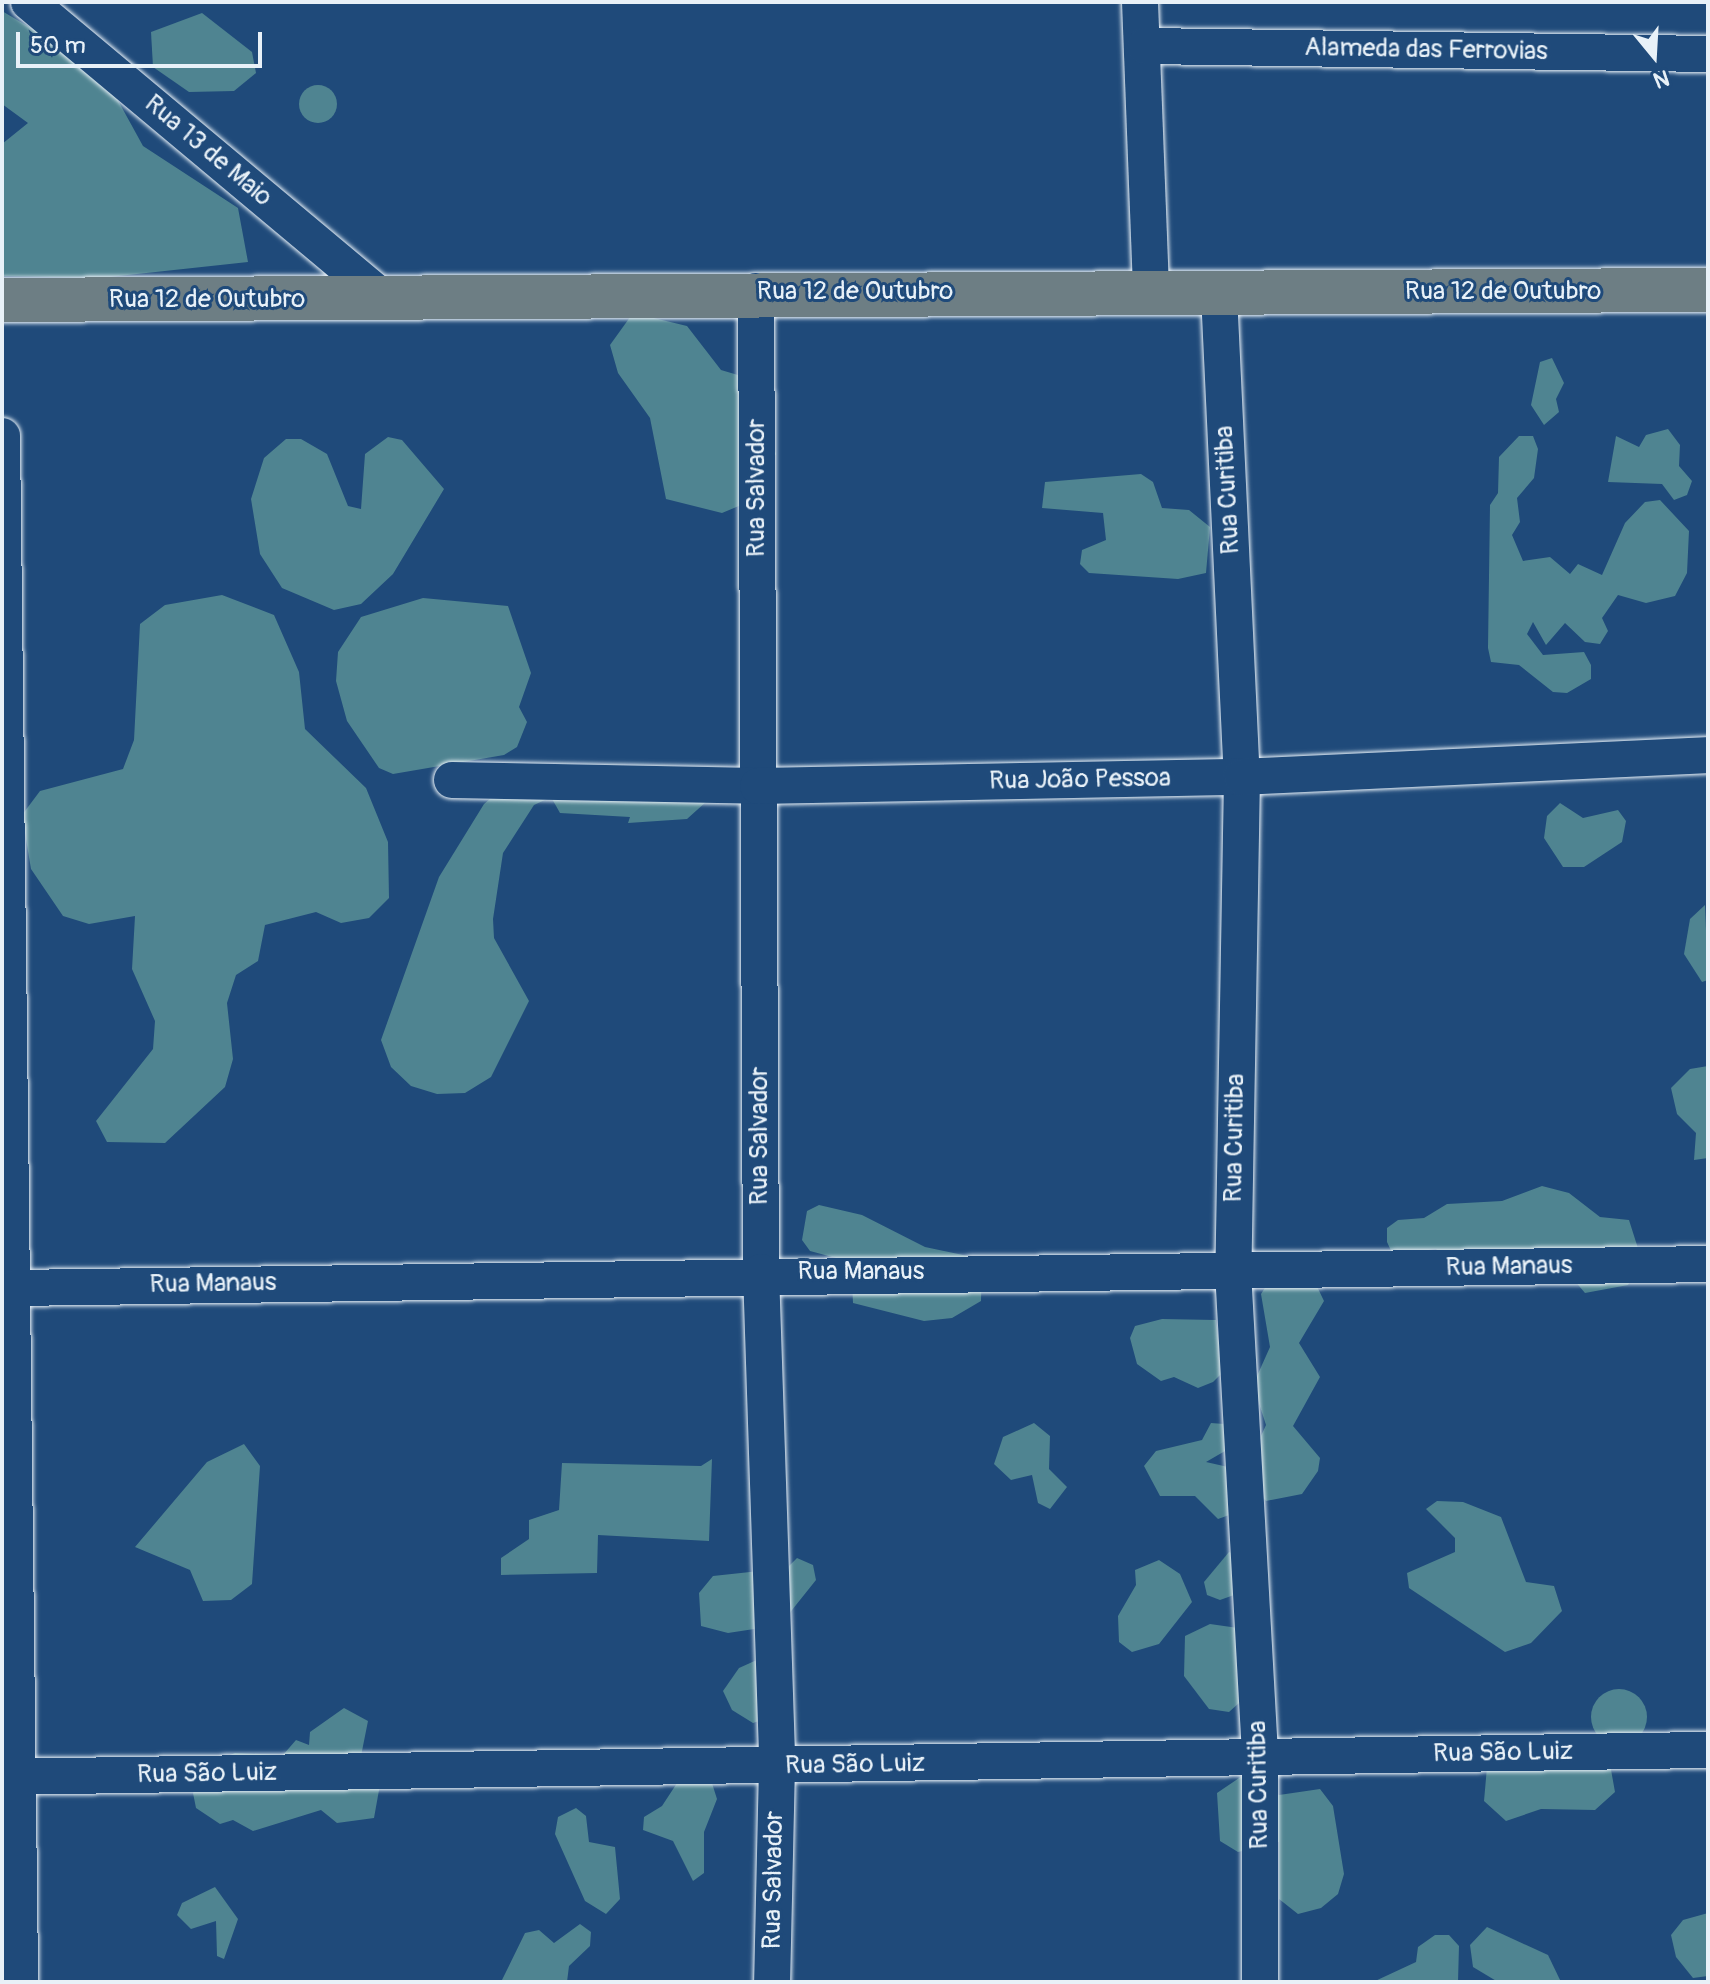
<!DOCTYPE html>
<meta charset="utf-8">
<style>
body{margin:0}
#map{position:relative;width:1710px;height:1984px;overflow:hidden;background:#1f4a7a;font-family:Pangolin,sans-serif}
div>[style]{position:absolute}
.green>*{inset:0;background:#4f8491}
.round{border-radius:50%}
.roads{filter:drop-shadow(0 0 2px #e8f1f8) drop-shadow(0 0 2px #e8f1f8)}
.minor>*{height:36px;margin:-18px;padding:0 18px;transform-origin:18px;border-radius:18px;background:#1f4a7a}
.major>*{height:44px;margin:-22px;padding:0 22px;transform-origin:22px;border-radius:22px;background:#6d7e84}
span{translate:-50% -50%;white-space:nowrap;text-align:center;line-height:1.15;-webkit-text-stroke:6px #1f4a7a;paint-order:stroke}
.street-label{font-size:26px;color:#e8f1f8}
.frame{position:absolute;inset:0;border:4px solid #e8f1f8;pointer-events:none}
.north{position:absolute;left:1614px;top:16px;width:80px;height:80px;-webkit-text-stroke:6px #1f4a7a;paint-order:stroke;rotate:162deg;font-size:22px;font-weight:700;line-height:32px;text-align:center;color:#e8f1f8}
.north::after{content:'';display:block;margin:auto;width:28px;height:36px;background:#e8f1f8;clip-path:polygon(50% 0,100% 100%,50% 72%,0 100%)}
.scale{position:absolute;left:16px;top:32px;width:246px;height:36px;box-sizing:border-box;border:4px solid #e8f1f8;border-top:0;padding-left:10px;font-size:24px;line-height:28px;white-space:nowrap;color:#e8f1f8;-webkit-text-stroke:6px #1f4a7a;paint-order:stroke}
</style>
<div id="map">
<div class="green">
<i style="clip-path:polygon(2px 11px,75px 54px,115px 95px,143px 146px,238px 208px,248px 262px,100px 278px,2px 276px,2px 144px,28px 123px,2px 104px)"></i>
<i style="clip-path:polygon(202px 13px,252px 52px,256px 73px,234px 91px,189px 92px,153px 67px,151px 32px)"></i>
<i class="round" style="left:299px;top:85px;width:38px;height:38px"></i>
<i style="clip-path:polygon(633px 313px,687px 326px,721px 370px,748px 378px,776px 454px,746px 503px,722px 513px,666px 499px,650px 418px,618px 373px,610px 345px)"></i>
<i style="clip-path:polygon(1552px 358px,1564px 383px,1556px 399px,1559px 412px,1544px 425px,1531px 405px,1540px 362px)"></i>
<i style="clip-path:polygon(1668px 429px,1680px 445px,1679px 466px,1692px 481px,1687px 495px,1674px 500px,1662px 484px,1608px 482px,1616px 436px,1639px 447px,1646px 435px)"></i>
<i style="clip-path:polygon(1519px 436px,1533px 436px,1538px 449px,1534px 478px,1517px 498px,1520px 522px,1512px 535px,1523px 561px,1550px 557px,1570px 574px,1578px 564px,1602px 575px,1625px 523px,1645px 502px,1660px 500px,1689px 531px,1687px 573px,1675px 596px,1646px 603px,1618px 595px,1602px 618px,1608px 631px,1600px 644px,1585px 642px,1565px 623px,1546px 645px,1533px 622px,1527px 634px,1543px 655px,1584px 652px,1591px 665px,1591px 679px,1567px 693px,1553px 692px,1519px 665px,1491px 662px,1488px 648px,1490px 505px,1498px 493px,1499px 457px)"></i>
<i style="clip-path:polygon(388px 437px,402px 440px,444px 489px,393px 574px,361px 604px,334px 610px,282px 588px,260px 554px,251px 499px,264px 458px,286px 439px,301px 439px,327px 454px,348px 506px,361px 509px,365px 454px)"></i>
<i style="clip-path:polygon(1141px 474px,1153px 482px,1162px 508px,1189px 510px,1210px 527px,1206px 573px,1178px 579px,1089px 573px,1080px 564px,1082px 550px,1106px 540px,1103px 513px,1042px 508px,1045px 482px)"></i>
<i style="clip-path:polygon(222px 595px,274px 615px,299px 672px,305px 729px,366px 788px,388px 842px,389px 898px,369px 918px,341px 923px,316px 912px,265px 925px,258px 961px,236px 975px,227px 1003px,233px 1059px,225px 1087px,165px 1143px,107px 1142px,96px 1121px,153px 1049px,155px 1021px,132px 969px,135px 916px,89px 924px,63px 916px,31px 869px,22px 815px,40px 791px,123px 769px,134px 740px,140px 624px,165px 605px)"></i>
<i style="clip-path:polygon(423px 598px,508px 606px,531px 673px,519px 707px,527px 722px,517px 747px,504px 755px,393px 774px,379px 768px,347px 721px,336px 681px,338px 652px,361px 617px)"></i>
<i style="clip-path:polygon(506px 785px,707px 801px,687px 819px,628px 823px,630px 817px,560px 813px,551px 797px,534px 805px,503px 853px,493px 919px,494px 938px,529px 1001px,491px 1077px,465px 1093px,437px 1094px,411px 1086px,391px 1067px,381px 1040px,439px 877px,484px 804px)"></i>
<i style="clip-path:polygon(1560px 803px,1583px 818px,1618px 810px,1626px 821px,1622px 842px,1584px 867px,1563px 867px,1544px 838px,1547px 816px)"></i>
<i style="clip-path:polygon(1705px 905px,1708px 980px,1702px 982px,1684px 954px,1690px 919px)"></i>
<i style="clip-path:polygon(1708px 1066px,1708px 1158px,1694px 1160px,1696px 1133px,1677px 1114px,1671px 1088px,1690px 1069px)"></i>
<i style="clip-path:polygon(1542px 1186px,1569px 1193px,1600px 1217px,1629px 1220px,1642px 1261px,1628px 1285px,1585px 1293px,1568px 1273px,1445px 1259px,1436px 1249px,1393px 1255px,1387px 1242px,1387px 1228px,1398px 1220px,1424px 1218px,1447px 1204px,1502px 1201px)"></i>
<i style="clip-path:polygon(819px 1205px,862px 1215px,925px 1247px,982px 1259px,981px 1301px,952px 1318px,924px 1321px,853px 1303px,851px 1262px,810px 1251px,802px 1240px,807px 1211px)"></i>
<i style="clip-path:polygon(1312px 1276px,1324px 1301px,1299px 1343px,1320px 1377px,1293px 1426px,1320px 1458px,1318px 1471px,1302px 1494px,1266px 1501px,1257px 1489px,1255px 1449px,1266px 1425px,1253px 1385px,1270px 1347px,1261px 1294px,1268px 1283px)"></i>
<i style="clip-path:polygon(1162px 1319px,1216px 1320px,1223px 1372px,1213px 1382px,1198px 1388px,1174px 1377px,1161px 1381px,1137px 1364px,1130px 1338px,1135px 1326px)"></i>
<i style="clip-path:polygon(1034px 1423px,1050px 1436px,1049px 1469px,1067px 1487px,1050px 1509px,1038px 1503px,1032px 1475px,1011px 1480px,994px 1464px,1003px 1437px)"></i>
<i style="clip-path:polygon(1211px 1423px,1224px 1424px,1230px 1438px,1225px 1451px,1206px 1462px,1228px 1467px,1232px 1514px,1218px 1519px,1195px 1496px,1160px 1496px,1144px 1466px,1156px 1451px,1202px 1440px)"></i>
<i style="clip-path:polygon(244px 1444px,260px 1466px,252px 1584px,231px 1600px,203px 1601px,190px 1570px,135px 1547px,207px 1462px)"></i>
<i style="clip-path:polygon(712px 1459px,709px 1541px,598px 1535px,597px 1573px,501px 1575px,501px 1558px,529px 1539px,529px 1520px,559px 1510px,562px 1463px,701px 1466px)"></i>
<i style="clip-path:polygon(1437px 1501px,1463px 1502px,1501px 1517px,1526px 1582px,1554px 1586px,1562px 1611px,1531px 1643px,1505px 1652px,1409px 1588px,1407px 1573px,1455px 1552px,1455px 1538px,1426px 1509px)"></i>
<i style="clip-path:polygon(1229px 1552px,1241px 1557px,1234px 1595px,1220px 1600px,1207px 1595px,1204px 1582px)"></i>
<i style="clip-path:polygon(797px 1558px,813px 1565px,816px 1580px,780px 1625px,728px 1633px,701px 1626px,699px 1593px,713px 1576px,787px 1568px)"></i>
<i style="clip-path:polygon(1159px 1560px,1180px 1574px,1192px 1602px,1159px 1644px,1132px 1652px,1119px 1642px,1118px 1616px,1136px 1585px,1135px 1570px)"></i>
<i style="clip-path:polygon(1210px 1624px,1238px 1628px,1239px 1703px,1229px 1712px,1209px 1709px,1184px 1676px,1185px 1636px)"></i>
<i style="clip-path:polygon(759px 1659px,762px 1720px,753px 1723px,732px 1710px,723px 1691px,739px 1668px)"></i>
<i class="round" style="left:1591px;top:1689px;width:56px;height:56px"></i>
<i style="clip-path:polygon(344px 1708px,368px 1721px,361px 1756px,381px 1779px,374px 1818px,337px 1823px,321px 1810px,253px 1831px,233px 1820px,220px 1824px,196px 1808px,193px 1793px,209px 1763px,235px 1753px,283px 1755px,296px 1740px,309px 1745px,310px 1732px)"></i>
<i style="clip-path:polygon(1610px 1764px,1615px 1792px,1595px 1810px,1541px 1809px,1506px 1821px,1484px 1801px,1487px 1767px)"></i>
<i style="clip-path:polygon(1245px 1774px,1279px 1795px,1320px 1789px,1333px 1806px,1344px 1874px,1338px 1894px,1321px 1908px,1298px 1914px,1279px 1899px,1279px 1842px,1238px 1852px,1220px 1841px,1217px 1793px)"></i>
<i style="clip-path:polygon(681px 1777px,711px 1780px,717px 1799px,704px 1832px,704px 1873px,693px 1881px,673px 1841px,643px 1830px,644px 1817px,662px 1806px)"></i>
<i style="clip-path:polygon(576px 1808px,586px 1816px,589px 1842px,615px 1847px,620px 1899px,606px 1914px,585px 1901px,555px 1834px,558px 1817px)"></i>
<i style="clip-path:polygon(215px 1887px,238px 1919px,224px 1959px,217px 1956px,216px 1921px,191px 1929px,177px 1915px,182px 1903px)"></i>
<i style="clip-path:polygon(1708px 1913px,1708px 1976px,1693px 1978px,1676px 1957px,1671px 1935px,1683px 1920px)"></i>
<i style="clip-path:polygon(580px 1924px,591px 1932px,590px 1946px,569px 1966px,567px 1982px,501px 1982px,525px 1933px,539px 1930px,554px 1943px)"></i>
<i style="clip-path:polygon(1487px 1927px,1548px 1955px,1561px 1982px,1498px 1982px,1473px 1967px,1470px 1945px)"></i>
<i style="clip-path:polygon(1435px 1935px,1449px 1935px,1459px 1946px,1458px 1982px,1373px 1982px,1416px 1962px,1418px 1947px)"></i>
</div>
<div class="roads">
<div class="minor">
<i style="left:29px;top:2px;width:466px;rotate:39.9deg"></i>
<i style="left:1140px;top:2px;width:292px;rotate:87.8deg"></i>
<i style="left:1145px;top:46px;width:563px;rotate:0.81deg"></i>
<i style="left:756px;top:291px;width:981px;rotate:89.71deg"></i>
<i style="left:761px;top:1272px;width:494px;rotate:88.1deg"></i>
<i style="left:777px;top:1766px;width:216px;rotate:91.3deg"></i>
<i style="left:1219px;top:294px;width:484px;rotate:87.3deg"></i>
<i style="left:1242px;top:777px;width:494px;rotate:91deg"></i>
<i style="left:1233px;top:1271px;width:487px;rotate:86.8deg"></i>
<i style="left:1260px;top:1757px;width:225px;rotate:90deg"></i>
<i style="left:2px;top:436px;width:1546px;rotate:89.33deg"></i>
<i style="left:452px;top:780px;width:306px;rotate:1.1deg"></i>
<i style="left:758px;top:786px;width:484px;rotate:-1.1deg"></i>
<i style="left:1242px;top:777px;width:467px;rotate:-2.7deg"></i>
<i style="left:14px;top:1288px;width:1694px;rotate:-0.81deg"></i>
<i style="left:2px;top:1777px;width:1706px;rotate:-0.91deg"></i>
</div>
<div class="major">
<i style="left:2px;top:300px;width:1706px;rotate:-0.34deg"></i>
</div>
</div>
<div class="street-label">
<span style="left:1426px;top:50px;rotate:1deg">Alameda das Ferrovias</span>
<span style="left:208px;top:151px;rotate:40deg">Rua 13 de Maio</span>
<span style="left:855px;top:292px">Rua 12 de Outubro</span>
<span style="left:1503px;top:292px">Rua 12 de Outubro</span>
<span style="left:207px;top:300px">Rua 12 de Outubro</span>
<span style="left:757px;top:488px;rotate:-90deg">Rua Salvador</span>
<span style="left:1228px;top:490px;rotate:-93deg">Rua Curitiba</span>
<span style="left:1080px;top:780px;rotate:-1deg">Rua João Pessoa</span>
<span style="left:760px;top:1136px;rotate:-90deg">Rua Salvador</span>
<span style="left:1235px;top:1138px;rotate:-89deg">Rua Curitiba</span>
<span style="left:1509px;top:1267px;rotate:-1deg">Rua Manaus</span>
<span style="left:861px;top:1272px">Rua Manaus</span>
<span style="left:213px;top:1284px;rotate:-1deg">Rua Manaus</span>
<span style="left:1503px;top:1753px;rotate:-1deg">Rua São Luiz</span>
<span style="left:855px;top:1765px;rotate:-1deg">Rua São Luiz</span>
<span style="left:207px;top:1774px;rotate:-1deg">Rua São Luiz</span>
<span style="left:1259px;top:1785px;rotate:-91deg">Rua Curitiba</span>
<span style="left:774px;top:1880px;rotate:-89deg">Rua Salvador</span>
</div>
<div class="frame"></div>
<div class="north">N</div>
<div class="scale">50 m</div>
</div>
